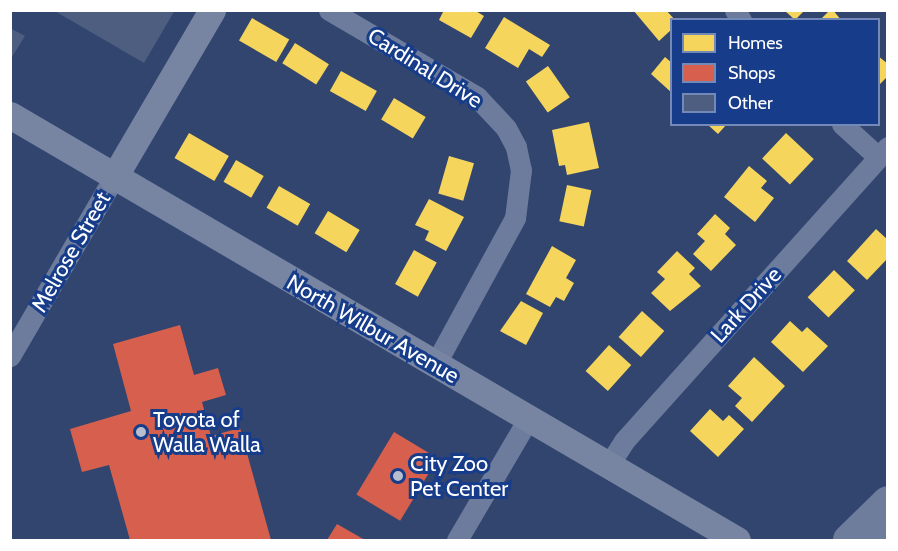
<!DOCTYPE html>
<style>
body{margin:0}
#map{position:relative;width:898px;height:551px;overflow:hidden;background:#31456f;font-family:Cabin,sans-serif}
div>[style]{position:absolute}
.homes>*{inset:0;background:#f6d55c;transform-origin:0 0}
.shops>*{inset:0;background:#d6604d;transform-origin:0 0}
.building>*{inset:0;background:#4d5e80}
.minor>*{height:21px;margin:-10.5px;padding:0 10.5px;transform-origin:10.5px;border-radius:10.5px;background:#6d7c9d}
.major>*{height:27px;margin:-13.5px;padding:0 13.5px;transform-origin:13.5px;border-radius:13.5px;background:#7785a2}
.highway>*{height:32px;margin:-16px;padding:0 16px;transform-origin:16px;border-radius:16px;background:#6e7d9b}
.dots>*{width:16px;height:16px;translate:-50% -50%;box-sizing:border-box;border:3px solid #163c8a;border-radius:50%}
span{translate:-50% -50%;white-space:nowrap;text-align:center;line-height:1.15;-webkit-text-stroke:6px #163c8a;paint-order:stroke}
.street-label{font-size:22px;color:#fff}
.poi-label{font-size:22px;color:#fff}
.left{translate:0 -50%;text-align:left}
.frame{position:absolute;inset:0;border:12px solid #fff;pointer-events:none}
.legend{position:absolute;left:670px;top:18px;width:210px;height:108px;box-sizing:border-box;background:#163c8a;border:2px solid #738ab9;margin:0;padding:8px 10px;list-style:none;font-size:18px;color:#fff}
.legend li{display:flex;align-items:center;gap:12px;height:30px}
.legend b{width:30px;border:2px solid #738ab9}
</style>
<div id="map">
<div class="homes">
<i style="clip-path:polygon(444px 10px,474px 10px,484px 16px,471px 38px,439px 20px)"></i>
<i style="clip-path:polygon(633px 10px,666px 10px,675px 20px,672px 20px,672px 29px,659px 41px)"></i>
<i style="clip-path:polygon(784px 10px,805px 10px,795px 20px)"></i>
<i style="clip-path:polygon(830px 10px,833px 10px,841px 20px,820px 20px)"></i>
<i style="clip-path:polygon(504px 17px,550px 45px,542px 57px,529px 49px,518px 68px,485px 48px)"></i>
<i style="left:252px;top:18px;width:43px;height:26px;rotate:30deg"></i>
<i style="left:295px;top:43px;width:40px;height:24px;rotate:32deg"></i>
<i style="clip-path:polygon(878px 56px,888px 64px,888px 76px,880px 84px)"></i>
<i style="clip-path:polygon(665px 57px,672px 63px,672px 93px,651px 74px)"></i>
<i style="left:548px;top:66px;width:38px;height:27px;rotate:55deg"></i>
<i style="left:341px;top:71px;width:41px;height:23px;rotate:29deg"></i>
<i style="left:394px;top:98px;width:37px;height:25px;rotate:31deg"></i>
<i style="clip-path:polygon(589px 122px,599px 168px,567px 175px,565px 165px,559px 166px,552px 130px)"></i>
<i style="clip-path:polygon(707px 124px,727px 124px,718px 134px)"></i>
<i style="left:189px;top:133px;width:46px;height:29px;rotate:30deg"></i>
<i style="left:786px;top:133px;width:38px;height:35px;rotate:43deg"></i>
<i style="left:449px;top:156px;width:26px;height:39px;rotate:16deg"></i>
<i style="left:236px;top:160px;width:32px;height:25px;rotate:30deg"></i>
<i style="clip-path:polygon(749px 166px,767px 181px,761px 188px,774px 198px,755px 222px,724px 197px)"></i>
<i style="left:567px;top:185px;width:25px;height:37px;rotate:12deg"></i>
<i style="left:279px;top:186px;width:36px;height:25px;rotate:30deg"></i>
<i style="clip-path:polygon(429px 199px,464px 217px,446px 251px,425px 240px,429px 231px,415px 225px)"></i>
<i style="left:328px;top:211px;width:37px;height:26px;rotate:31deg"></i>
<i style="clip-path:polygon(715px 214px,730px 228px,725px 234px,736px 245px,711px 271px,693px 254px,705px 241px,697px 234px)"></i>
<i style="clip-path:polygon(876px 229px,888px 240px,888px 258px,867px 280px,847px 261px)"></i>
<i style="clip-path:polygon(552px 246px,576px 260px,566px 278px,574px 283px,564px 301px,556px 297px,550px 307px,526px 294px)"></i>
<i style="left:414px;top:250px;width:26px;height:39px;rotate:29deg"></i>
<i style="clip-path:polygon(677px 251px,695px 268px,689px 274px,701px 286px,670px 311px,651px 293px,665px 279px,657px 272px)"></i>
<i style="left:834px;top:270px;width:29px;height:38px;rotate:44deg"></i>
<i style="clip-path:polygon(521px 301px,543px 313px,526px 345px,500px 331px)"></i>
<i style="left:642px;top:311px;width:30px;height:35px;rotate:42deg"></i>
<i style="clip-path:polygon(790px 321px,802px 332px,807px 327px,828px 346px,803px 372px,771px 342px)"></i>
<i style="left:609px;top:345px;width:30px;height:35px;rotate:42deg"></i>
<i style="clip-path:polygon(754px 357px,785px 386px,752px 422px,735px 406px,742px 398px,728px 386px)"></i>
<i style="clip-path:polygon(710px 409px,723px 421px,729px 415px,744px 429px,718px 457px,690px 431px)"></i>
</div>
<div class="shops">
<i style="clip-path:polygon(180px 325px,194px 375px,218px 368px,226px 395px,202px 402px,211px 436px,240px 428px,271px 540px,130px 540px,109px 465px,82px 472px,70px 429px,131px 411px,113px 344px)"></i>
<i style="left:394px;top:432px;width:51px;height:73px;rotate:31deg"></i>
<i style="clip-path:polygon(337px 524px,365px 540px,327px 540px)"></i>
</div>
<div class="building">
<i style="clip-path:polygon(53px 10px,175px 10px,144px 63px)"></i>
<i style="clip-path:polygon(10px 28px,25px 36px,10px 60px)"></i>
</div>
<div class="minor">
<i style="left:329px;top:10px;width:172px;rotate:30.4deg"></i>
<i style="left:477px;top:97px;width:42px;rotate:46.9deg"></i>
<i style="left:506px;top:128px;width:21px;rotate:62deg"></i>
<i style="left:516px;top:147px;width:24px;rotate:78deg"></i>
<i style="left:521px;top:170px;width:48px;rotate:97.1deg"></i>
<i style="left:515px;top:218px;width:167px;rotate:118.6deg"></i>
<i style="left:735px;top:10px;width:12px;rotate:59deg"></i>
<i style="left:842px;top:124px;width:49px;rotate:42.5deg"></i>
<i style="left:10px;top:356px;width:205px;rotate:-59.8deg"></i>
<i style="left:608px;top:466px;width:30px;rotate:-57deg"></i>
<i style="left:624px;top:441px;width:395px;rotate:-48.1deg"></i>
<i style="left:457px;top:540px;width:140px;rotate:-59.6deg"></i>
</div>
<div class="major">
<i style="left:10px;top:115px;width:842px;rotate:30.31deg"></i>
<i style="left:113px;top:179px;width:196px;rotate:-59.6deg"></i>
</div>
<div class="highway">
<i style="left:849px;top:540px;width:54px;rotate:-44.3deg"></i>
<i style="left:883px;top:540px;width:7px;rotate:-45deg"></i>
</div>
<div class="dots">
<i style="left:141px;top:432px;background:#b7becd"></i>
<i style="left:398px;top:476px;background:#b7becd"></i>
</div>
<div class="street-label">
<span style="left:425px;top:68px;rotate:32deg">Cardinal Drive</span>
<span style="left:71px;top:252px;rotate:-60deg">Melrose Street</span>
<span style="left:746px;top:305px;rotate:-48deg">Lark Drive</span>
<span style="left:373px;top:329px;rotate:30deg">North Wilbur Avenue</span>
</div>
<div class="poi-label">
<span class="left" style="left:153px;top:432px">Toyota of<br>Walla Walla</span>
<span class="left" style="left:410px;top:476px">City Zoo<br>Pet Center</span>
</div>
<div class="frame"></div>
<ul class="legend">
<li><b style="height:16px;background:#f6d55c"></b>Homes</li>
<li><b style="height:16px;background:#d6604d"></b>Shops</li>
<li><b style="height:16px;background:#4d5e80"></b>Other</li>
</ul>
</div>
